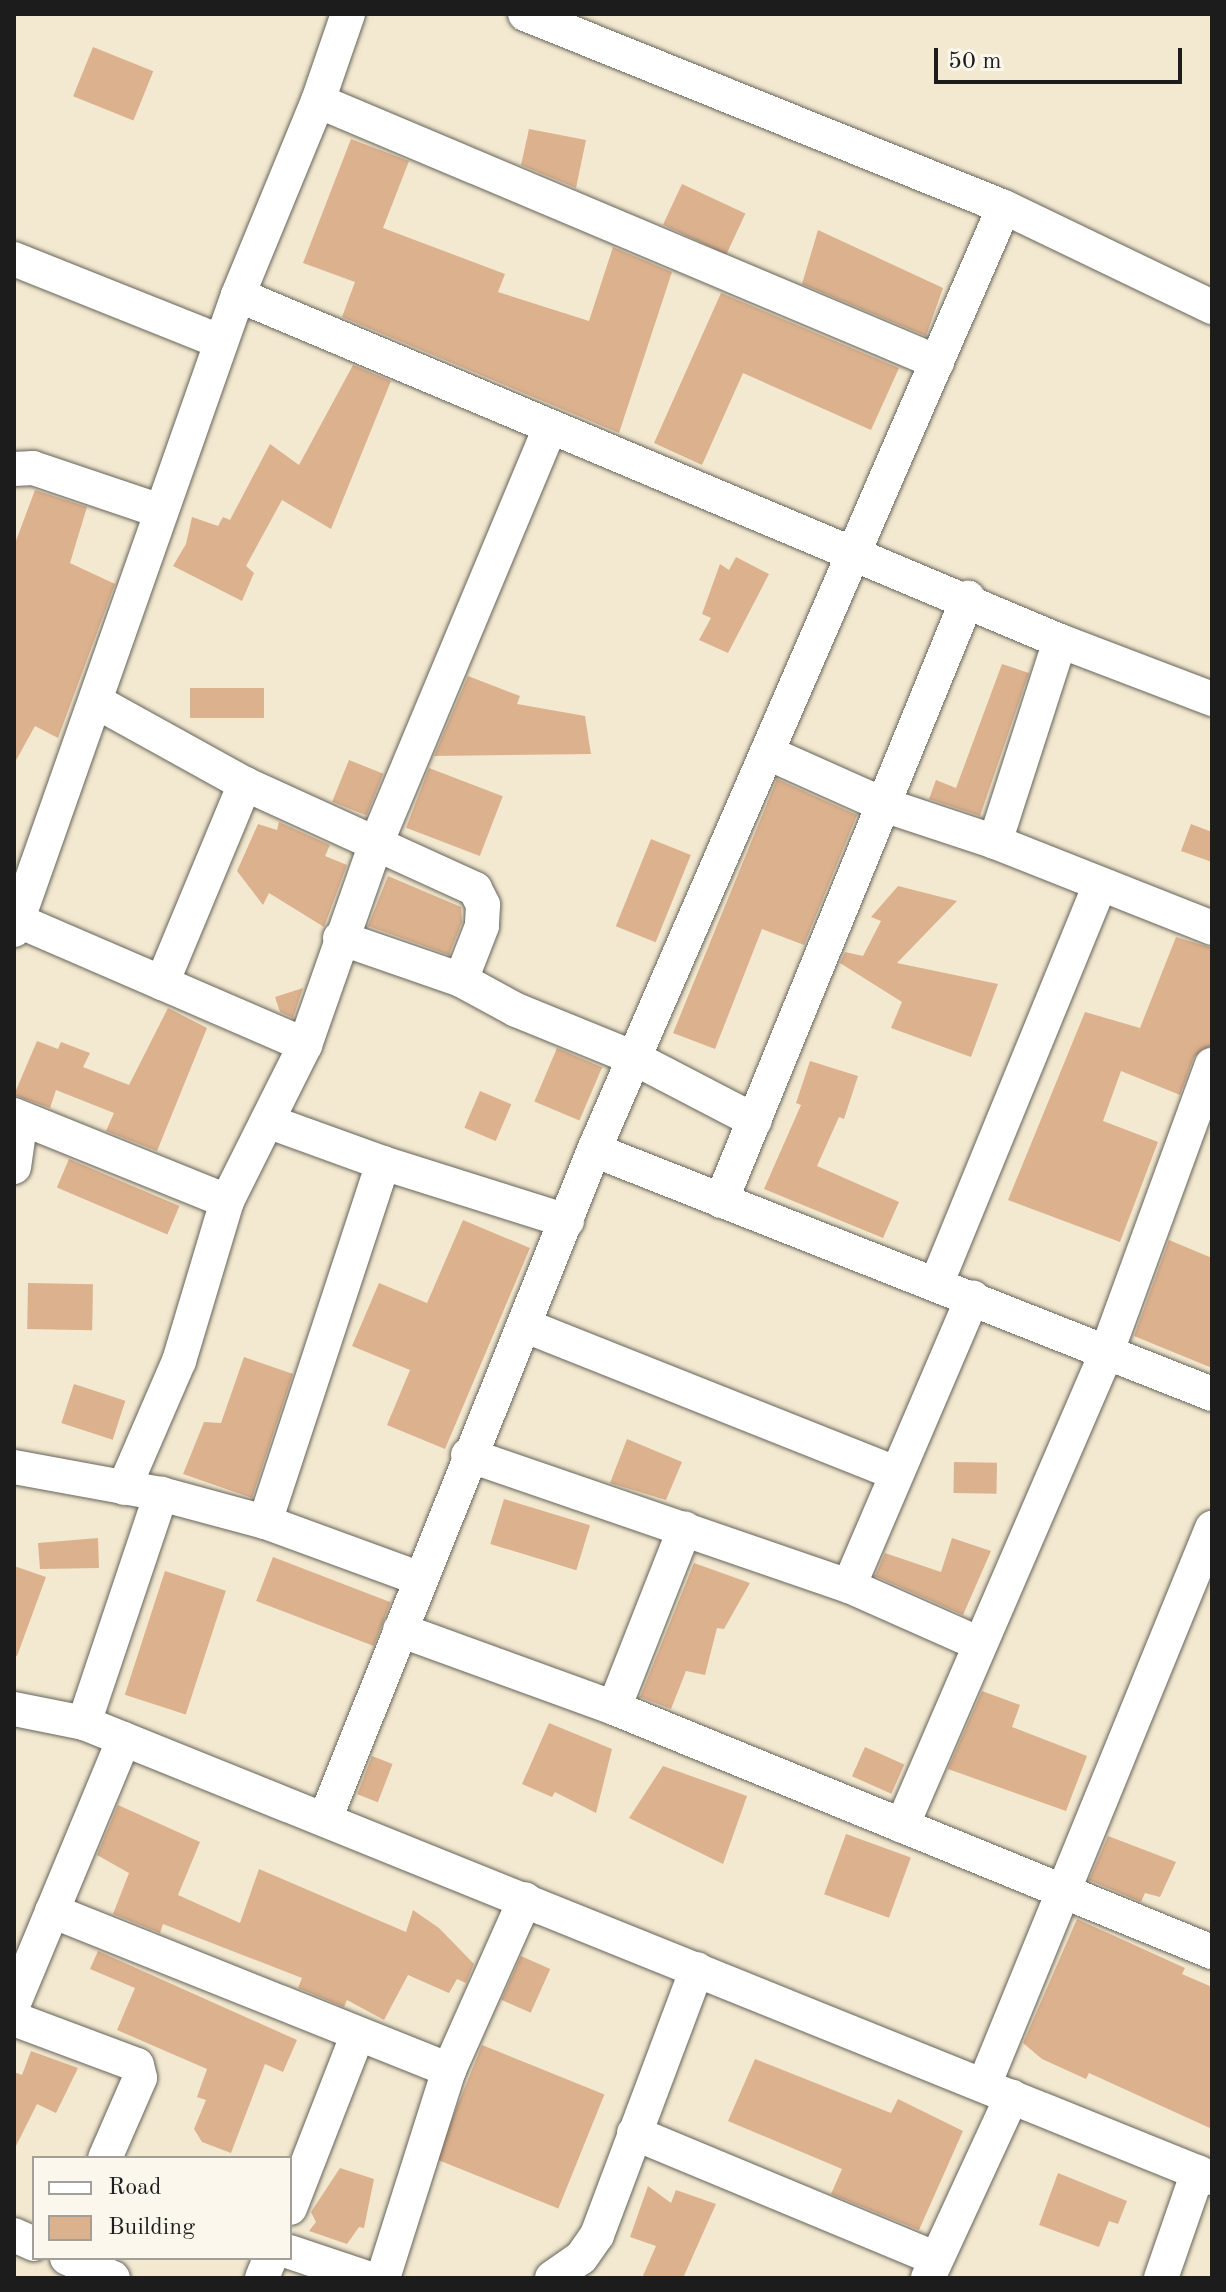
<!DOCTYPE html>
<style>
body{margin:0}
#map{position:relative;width:1226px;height:2292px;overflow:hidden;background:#f3e9d0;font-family:"Old Standard TT",serif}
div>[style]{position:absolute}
.building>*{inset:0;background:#dcb18e;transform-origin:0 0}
.roads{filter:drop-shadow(0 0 2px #67645b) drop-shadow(0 0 2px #67645b)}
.street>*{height:34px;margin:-17px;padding:0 17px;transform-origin:17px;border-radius:17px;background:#fff}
span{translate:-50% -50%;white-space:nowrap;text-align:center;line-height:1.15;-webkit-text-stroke:6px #fbf7ec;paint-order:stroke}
.frame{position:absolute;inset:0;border:16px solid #1c1c1c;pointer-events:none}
.legend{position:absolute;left:32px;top:2156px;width:260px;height:104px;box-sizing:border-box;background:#fbf7ec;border:2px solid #a29f99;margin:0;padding:10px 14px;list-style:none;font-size:24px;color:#1c1c1c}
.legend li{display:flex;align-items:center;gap:16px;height:40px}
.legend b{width:40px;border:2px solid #a29f99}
.scale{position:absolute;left:934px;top:48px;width:248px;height:36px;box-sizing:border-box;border:4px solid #1c1c1c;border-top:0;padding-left:10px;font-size:24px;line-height:28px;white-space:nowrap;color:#1c1c1c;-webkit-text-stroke:6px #fbf7ec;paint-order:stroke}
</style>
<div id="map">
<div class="building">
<i style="left:93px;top:47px;width:65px;height:53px;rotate:22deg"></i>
<i style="clip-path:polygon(529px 129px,586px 140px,576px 188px,521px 165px)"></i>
<i style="clip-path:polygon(351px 139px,409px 161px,383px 228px,505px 274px,498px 292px,589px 321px,613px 247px,672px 272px,619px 433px,342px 317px,355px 282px,303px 263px)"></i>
<i style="left:682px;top:184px;width:70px;height:45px;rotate:25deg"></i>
<i style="clip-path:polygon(818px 230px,943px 288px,926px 336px,802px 284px)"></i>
<i style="clip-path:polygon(721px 293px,899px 368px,871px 430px,743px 373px,702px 465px,654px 443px)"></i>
<i style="clip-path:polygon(353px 365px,391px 381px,331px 529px,282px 500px,246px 566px,254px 573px,242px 601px,173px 566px,186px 544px,192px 517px,218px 526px,223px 517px,230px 520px,270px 444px,299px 465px)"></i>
<i style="clip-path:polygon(35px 490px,87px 507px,70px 563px,115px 584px,58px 738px,35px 726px,14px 764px,14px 546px)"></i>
<i style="clip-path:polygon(736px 557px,769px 574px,728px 653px,699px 640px,711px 618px,702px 614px,720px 564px,729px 570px)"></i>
<i style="clip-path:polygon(1002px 664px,1029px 673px,980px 816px,929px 799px,936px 780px,956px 788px)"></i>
<i style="clip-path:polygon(468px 676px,520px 696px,517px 704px,585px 716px,591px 754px,434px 756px)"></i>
<i style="left:190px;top:688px;width:74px;height:30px"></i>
<i style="left:349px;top:760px;width:37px;height:45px;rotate:22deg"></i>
<i style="left:429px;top:768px;width:79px;height:64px;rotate:21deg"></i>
<i style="clip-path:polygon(777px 779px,857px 815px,804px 945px,762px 929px,715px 1049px,673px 1033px)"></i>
<i style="clip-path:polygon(279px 822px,330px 845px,325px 856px,347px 865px,324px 927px,269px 893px,263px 905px,237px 871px,258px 824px,277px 830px)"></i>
<i style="clip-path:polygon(1191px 824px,1212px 832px,1212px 862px,1181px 851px)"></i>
<i style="left:651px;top:839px;width:43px;height:94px;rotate:22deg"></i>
<i style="clip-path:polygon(388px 876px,461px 907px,462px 922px,449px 955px,368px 926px)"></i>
<i style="clip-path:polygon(898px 886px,957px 901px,897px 963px,998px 984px,971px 1057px,891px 1028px,902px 1002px,840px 963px,845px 952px,863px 956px,881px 921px,871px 917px)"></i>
<i style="clip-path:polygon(1176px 937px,1212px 948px,1212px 1046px,1194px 1057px,1180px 1095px,1121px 1071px,1103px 1121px,1158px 1142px,1120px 1242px,1008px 1200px,1085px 1012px,1140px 1028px)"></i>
<i style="clip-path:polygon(303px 988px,293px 1018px,280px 1012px,275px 997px)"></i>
<i style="clip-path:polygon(168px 1008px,207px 1028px,157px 1151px,106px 1131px,114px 1113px,56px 1090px,50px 1108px,14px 1095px,37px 1041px,58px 1049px,61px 1042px,90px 1053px,83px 1067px,129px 1085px)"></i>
<i style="left:557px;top:1048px;width:49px;height:58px;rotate:23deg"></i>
<i style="clip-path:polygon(810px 1061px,858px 1076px,844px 1119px,839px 1117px,817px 1166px,899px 1202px,883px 1238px,764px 1189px,801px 1105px,796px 1103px)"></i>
<i style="left:480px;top:1091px;width:34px;height:40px;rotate:23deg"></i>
<i style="left:69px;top:1159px;width:120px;height:31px;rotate:23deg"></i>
<i style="clip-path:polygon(463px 1220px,530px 1248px,445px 1449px,387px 1425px,410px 1370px,352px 1346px,379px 1283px,427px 1303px)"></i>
<i style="clip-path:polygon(1169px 1240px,1212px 1258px,1212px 1368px,1134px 1336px)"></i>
<i style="left:28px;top:1283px;width:65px;height:46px;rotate:1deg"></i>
<i style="clip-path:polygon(244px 1357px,293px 1374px,252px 1498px,183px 1474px,204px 1422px,221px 1423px)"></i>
<i style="left:74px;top:1384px;width:54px;height:41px;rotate:18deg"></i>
<i style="clip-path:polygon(627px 1439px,682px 1462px,666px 1500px,610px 1483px)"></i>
<i style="left:954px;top:1462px;width:43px;height:31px;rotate:1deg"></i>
<i style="left:504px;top:1499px;width:90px;height:47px;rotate:17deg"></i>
<i style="clip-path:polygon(98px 1538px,99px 1568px,40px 1569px,38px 1543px)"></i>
<i style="clip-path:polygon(952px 1538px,991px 1551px,963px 1615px,875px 1576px,885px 1553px,941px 1572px)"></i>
<i style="left:273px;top:1557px;width:126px;height:47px;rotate:21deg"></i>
<i style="clip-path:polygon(694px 1563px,750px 1583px,724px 1629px,717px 1628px,705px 1675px,686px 1671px,671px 1709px,640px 1697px)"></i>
<i style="clip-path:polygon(14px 1566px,46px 1577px,17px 1656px,14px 1655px)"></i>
<i style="left:165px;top:1571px;width:64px;height:130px;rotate:18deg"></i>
<i style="clip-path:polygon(982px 1691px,1020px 1705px,1012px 1727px,1087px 1756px,1066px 1811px,948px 1769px)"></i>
<i style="clip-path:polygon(549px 1723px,612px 1749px,596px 1813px,555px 1792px,552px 1797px,522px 1784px)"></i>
<i style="left:865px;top:1747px;width:43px;height:32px;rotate:24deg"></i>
<i style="left:372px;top:1756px;width:22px;height:41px;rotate:21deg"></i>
<i style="clip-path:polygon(663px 1766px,747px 1796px,723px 1864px,629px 1818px)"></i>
<i style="clip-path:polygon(118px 1805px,200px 1842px,178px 1895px,240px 1923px,259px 1869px,406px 1932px,413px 1910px,439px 1928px,474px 1964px,466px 1983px,457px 1979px,449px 1993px,408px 1975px,384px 2020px,347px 2000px,344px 2007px,298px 1988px,302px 1978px,163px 1924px,160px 1933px,113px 1914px,129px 1873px,97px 1855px)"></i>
<i style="left:846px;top:1834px;width:69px;height:64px;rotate:20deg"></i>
<i style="clip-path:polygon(1108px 1836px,1176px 1862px,1160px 1897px,1145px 1893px,1141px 1902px,1089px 1880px)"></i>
<i style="clip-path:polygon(1077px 1919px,1185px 1968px,1182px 1974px,1212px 1987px,1212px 2129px,1089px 2073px,1086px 2079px,1042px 2059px,1023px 2043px)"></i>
<i style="clip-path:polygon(98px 1951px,297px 2040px,283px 2072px,265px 2064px,231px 2153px,202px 2142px,194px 2129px,206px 2100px,197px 2097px,207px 2069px,117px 2030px,135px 1988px,90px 1969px)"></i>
<i style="left:521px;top:1956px;width:32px;height:48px;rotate:24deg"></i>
<i style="left:482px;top:2045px;width:132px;height:123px;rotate:22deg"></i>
<i style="clip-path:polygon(31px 2051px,78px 2068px,56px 2113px,37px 2104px,14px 2150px,14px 2072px,22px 2075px)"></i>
<i style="clip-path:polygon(755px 2059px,891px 2113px,898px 2099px,963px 2131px,919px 2230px,831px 2194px,842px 2169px,728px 2121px)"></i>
<i style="clip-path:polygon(340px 2168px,374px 2179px,364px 2228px,359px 2227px,347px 2244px,309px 2231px,316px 2222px,311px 2212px)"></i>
<i style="clip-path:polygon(1058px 2173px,1127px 2201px,1118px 2224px,1109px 2221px,1099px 2247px,1039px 2225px)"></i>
<i style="clip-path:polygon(648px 2186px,671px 2203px,676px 2190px,716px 2204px,683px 2278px,642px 2278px,656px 2246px,630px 2237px)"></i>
</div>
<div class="roads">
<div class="street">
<i style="left:525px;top:14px;width:516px;rotate:21.95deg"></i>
<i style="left:1004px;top:207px;width:231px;rotate:25.7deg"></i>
<i style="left:318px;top:101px;width:92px;rotate:-71deg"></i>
<i style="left:14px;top:259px;width:223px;rotate:21.8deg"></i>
<i style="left:238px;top:295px;width:892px;rotate:22.83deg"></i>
<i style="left:1060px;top:641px;width:163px;rotate:20.9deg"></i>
<i style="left:14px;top:469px;width:19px;rotate:-3deg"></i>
<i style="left:33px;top:468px;width:134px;rotate:18.7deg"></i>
<i style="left:97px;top:702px;width:169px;rotate:29deg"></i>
<i style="left:245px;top:784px;width:253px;rotate:24.5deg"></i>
<i style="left:475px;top:889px;width:18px;rotate:63deg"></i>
<i style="left:483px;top:905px;width:21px;rotate:93deg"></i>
<i style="left:482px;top:926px;width:58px;rotate:111.3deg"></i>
<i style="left:461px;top:980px;width:63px;rotate:28.6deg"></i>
<i style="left:516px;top:1010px;width:127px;rotate:22.1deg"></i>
<i style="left:634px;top:1058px;width:136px;rotate:27.5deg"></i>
<i style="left:768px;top:753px;width:127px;rotate:24.1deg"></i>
<i style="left:884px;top:805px;width:117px;rotate:18.4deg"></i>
<i style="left:995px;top:842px;width:233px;rotate:21.6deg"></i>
<i style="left:995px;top:842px;width:211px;rotate:-72.1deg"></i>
<i style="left:14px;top:919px;width:161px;rotate:23.4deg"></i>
<i style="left:162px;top:983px;width:216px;rotate:-67.4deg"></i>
<i style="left:14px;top:930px;width:673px;rotate:-70.57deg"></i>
<i style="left:238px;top:295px;width:210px;rotate:-67.6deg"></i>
<i style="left:318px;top:101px;width:672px;rotate:22.86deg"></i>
<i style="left:340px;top:938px;width:128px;rotate:19.1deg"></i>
<i style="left:162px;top:983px;width:156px;rotate:23.4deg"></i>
<i style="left:14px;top:1115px;width:230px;rotate:22deg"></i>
<i style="left:594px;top:1150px;width:664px;rotate:21.55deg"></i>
<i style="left:383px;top:1163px;width:193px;rotate:17.5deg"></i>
<i style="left:14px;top:1167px;width:49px;rotate:-81.9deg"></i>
<i style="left:721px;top:1201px;width:652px;rotate:-67.73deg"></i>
<i style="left:937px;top:1282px;width:430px;rotate:-67.7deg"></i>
<i style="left:526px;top:1326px;width:399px;rotate:21.7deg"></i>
<i style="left:468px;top:1455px;width:403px;rotate:19deg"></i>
<i style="left:849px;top:1586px;width:143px;rotate:23.9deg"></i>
<i style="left:14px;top:1467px;width:149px;rotate:10.4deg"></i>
<i style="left:161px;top:1494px;width:108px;rotate:15.1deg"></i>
<i style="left:265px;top:1522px;width:166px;rotate:20.1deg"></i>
<i style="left:124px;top:1488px;width:138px;rotate:-66.6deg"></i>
<i style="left:179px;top:1361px;width:167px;rotate:-73.3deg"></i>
<i style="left:227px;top:1201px;width:174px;rotate:-63.4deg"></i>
<i style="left:305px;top:1045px;width:211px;rotate:-70.6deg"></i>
<i style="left:375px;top:846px;width:454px;rotate:-67.3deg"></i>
<i style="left:265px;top:1522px;width:378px;rotate:-71.8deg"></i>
<i style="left:383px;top:1163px;width:123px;rotate:-160.1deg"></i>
<i style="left:849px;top:1586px;width:314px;rotate:-66.8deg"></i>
<i style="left:400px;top:1630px;width:228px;rotate:20deg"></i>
<i style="left:614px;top:1708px;width:646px;rotate:22.2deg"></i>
<i style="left:614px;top:1708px;width:193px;rotate:-68.5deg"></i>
<i style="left:14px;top:1709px;width:71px;rotate:11.3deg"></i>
<i style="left:84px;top:1723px;width:1216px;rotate:21.97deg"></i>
<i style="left:84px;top:1723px;width:242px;rotate:-71.4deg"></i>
<i style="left:325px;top:1819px;width:721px;rotate:-68.1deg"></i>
<i style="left:594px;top:1150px;width:1028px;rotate:-66.5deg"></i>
<i style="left:902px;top:1826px;width:514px;rotate:-66.63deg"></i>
<i style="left:1106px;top:1354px;width:308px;rotate:-69.9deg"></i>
<i style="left:52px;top:1911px;width:428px;rotate:21.8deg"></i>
<i style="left:449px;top:2070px;width:187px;rotate:-66deg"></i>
<i style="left:14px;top:2003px;width:286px;rotate:-67.4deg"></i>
<i style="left:14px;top:2019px;width:131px;rotate:20.5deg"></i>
<i style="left:137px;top:2065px;width:13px;rotate:77deg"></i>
<i style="left:140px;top:2078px;width:87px;rotate:113.6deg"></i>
<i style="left:984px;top:2085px;width:602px;rotate:-67.74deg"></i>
<i style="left:634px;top:2133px;width:327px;rotate:22.6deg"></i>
<i style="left:290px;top:2208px;width:185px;rotate:-68.7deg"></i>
<i style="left:14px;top:2235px;width:22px;rotate:24deg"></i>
<i style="left:290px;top:2252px;width:81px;rotate:18.7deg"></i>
<i style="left:67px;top:2258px;width:50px;rotate:23.5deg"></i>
<i style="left:262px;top:2278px;width:22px;rotate:-68deg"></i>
<i style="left:383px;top:2278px;width:218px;rotate:-72.4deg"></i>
<i style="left:552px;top:2278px;width:35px;rotate:-35deg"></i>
<i style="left:581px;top:2258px;width:28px;rotate:-55deg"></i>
<i style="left:597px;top:2235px;width:284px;rotate:-69.4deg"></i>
<i style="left:928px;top:2278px;width:200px;rotate:-65.2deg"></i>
<i style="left:1161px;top:2278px;width:112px;rotate:-70.8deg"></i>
</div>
</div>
<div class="frame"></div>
<ul class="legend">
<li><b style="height:10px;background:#fff"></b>Road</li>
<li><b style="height:22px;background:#dcb18e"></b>Building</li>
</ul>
<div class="scale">50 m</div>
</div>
